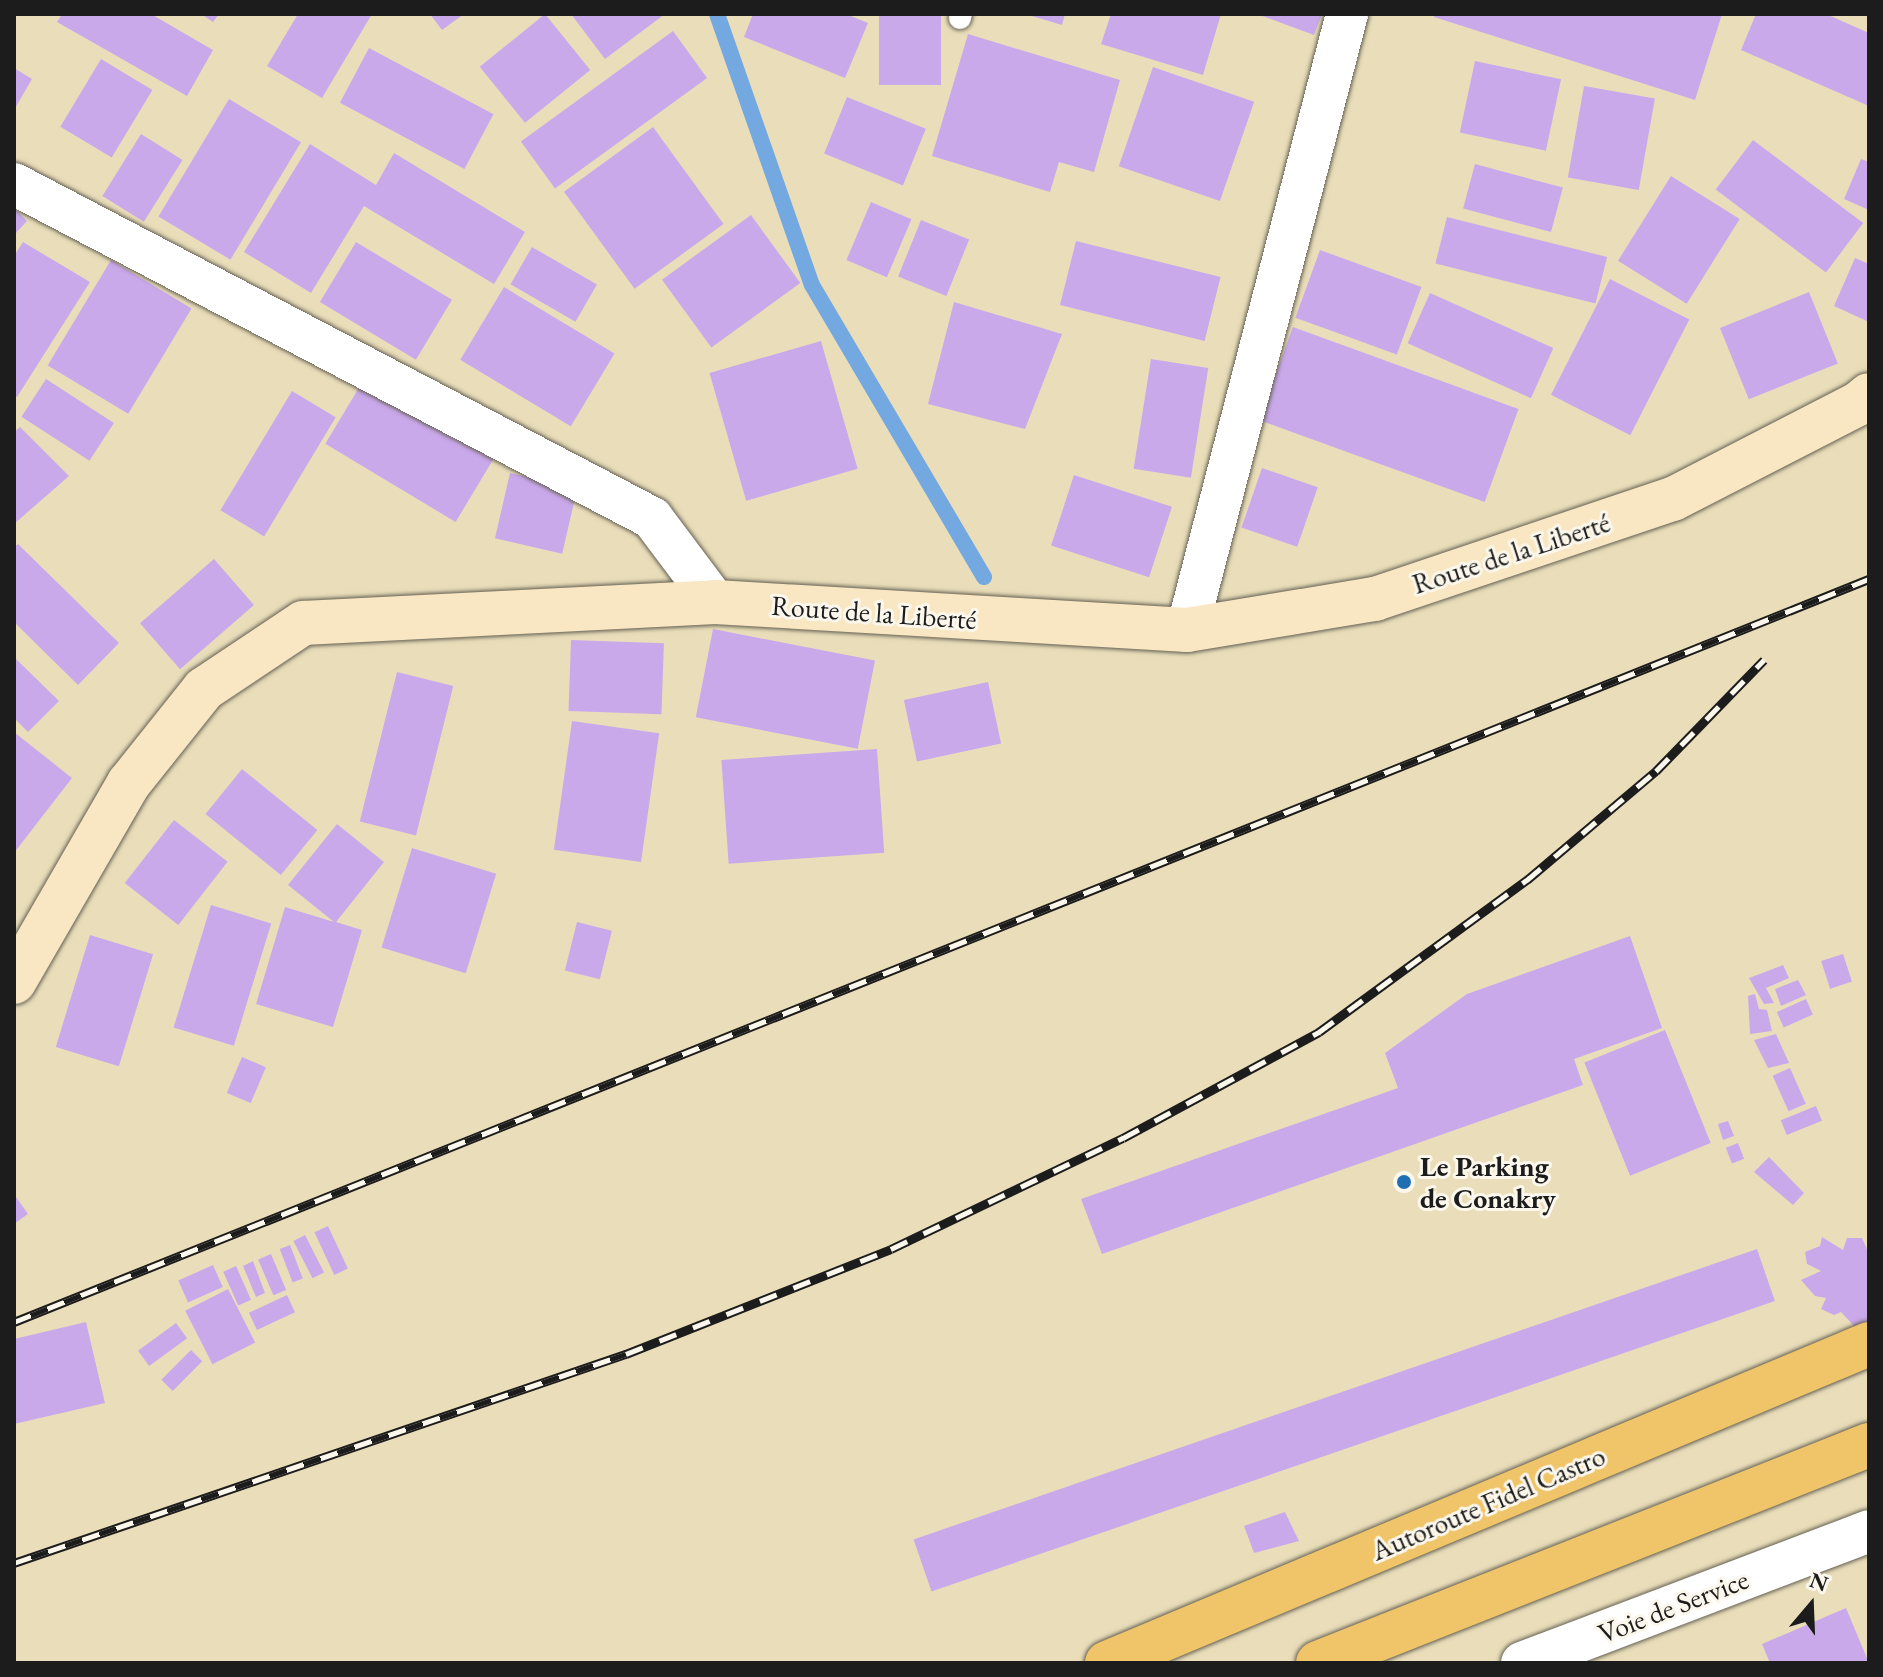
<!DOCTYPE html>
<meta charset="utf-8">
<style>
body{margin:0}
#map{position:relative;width:1883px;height:1677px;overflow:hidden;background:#eadeba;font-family:"EB Garamond",serif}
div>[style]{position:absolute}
.stream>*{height:16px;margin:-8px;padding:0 8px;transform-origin:8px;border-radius:8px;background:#73a8e0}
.building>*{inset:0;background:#caa9eb;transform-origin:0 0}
.roads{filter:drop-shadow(0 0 2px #646053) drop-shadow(0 0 2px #646053)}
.service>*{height:22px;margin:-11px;padding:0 11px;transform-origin:11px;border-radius:11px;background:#fff}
.minor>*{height:42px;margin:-21px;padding:0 21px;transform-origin:21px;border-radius:21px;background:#fff}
.secondary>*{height:44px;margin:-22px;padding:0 22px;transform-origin:22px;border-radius:22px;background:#f9e7c3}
.trunk>*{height:44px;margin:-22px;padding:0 22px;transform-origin:22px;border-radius:22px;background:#f0c469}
.rail>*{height:9px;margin-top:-4.5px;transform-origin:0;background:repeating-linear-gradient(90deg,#fbf7ec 0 18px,#1c1c1c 0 36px);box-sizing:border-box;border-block:2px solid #1c1c1c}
.dots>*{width:22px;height:22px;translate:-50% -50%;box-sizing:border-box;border:4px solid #fbf7ec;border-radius:50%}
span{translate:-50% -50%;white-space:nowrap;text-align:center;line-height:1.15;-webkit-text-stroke:6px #fbf7ec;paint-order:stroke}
.street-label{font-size:28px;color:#1c1c1c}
.poi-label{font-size:28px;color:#1c1c1c;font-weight:700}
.left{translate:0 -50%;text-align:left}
.frame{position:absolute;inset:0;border:16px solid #1c1c1c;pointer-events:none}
.north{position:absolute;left:1771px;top:1565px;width:80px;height:80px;-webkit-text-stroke:6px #fbf7ec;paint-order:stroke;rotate:19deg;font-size:22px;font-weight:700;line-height:32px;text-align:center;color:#1c1c1c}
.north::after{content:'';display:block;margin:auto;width:28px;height:36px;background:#1c1c1c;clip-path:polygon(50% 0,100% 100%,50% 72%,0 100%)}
</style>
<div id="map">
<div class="stream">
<i style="left:717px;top:14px;width:287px;rotate:70.7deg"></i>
<i style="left:812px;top:285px;width:339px;rotate:59.5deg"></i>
</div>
<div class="building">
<i style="clip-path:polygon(62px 14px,151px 14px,213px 50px,187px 96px,57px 22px)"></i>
<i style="clip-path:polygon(201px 14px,219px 14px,213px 22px)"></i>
<i style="clip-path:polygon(298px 14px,372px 14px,322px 98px,267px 66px)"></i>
<i style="clip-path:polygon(430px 14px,464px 14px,442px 30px)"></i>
<i style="left:545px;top:14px;width:72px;height:84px;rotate:51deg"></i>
<i style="clip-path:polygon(571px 14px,665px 14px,605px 59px)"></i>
<i style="clip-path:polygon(753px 14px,846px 14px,868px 23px,845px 78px,744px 37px)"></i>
<i style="left:879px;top:14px;width:62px;height:71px"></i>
<i style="clip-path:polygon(1025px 14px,1065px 14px,1062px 25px)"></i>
<i style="clip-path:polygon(1111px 14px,1221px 14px,1203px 75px,1101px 44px)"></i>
<i style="clip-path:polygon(1257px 14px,1322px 14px,1314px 35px)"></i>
<i style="clip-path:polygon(1435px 14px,1722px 14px,1695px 100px,1434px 17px)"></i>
<i style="clip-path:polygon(1756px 14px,1826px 14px,1869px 33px,1869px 106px,1741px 50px)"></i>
<i style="left:673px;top:31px;width:58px;height:188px;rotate:54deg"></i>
<i style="clip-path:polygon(968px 34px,1120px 80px,1094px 172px,1059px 162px,1050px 192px,932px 156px)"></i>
<i style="left:369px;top:48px;width:141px;height:62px;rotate:28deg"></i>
<i style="left:101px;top:59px;width:60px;height:79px;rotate:31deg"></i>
<i style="left:1475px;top:61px;width:88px;height:73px;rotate:12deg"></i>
<i style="left:1153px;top:67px;width:107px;height:105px;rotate:19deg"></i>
<i style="clip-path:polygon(14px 68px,32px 79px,14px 110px)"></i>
<i style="left:1584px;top:86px;width:72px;height:93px;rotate:10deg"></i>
<i style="left:847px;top:97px;width:85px;height:61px;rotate:22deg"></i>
<i style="left:229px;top:99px;width:84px;height:137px;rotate:31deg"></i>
<i style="left:653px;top:127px;width:120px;height:110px;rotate:54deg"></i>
<i style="left:141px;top:134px;width:49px;height:73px;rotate:32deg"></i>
<i style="left:1753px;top:140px;width:138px;height:62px;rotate:37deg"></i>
<i style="clip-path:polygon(310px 144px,376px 185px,394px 153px,525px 232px,494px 284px,364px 206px,311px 293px,244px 252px)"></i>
<i style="clip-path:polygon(1861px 159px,1869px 162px,1869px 210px,1844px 199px)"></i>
<i style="left:1475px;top:164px;width:91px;height:46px;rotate:15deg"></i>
<i style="left:1671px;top:176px;width:81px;height:100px;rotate:32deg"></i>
<i style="left:871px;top:202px;width:44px;height:63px;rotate:23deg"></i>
<i style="clip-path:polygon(14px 208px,27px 221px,14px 235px)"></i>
<i style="left:751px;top:215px;width:84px;height:110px;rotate:54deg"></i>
<i style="left:1447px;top:217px;width:165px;height:48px;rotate:14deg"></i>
<i style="left:921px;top:220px;width:52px;height:61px;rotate:22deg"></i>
<i style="left:1076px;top:241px;width:149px;height:66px;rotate:14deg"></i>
<i style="clip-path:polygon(23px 242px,90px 282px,17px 397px,14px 395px,14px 256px)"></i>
<i style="left:356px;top:242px;width:112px;height:70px;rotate:31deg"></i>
<i style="left:532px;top:247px;width:75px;height:43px;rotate:30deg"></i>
<i style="left:1320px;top:250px;width:108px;height:72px;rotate:20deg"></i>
<i style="clip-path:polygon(1855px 258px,1869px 264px,1869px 322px,1834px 306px)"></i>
<i style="left:111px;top:260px;width:94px;height:123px;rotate:31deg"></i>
<i style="left:1610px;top:279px;width:89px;height:130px;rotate:27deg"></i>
<i style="left:504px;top:287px;width:129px;height:85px;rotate:31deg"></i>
<i style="left:1809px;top:292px;width:77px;height:96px;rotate:68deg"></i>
<i style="left:1430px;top:293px;width:135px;height:55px;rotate:24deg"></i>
<i style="clip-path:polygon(954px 302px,1062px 334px,1025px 429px,928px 404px)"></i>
<i style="left:1293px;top:327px;width:240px;height:99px;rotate:20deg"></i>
<i style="left:821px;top:341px;width:133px;height:116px;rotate:74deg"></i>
<i style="left:1151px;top:359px;width:58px;height:111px;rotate:9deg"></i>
<i style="left:366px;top:376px;width:152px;height:79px;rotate:31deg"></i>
<i style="left:46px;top:379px;width:81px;height:45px;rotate:33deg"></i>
<i style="left:292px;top:391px;width:51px;height:139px;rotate:31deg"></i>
<i style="clip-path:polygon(20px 427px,69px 476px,14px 524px,14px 432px)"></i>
<i style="left:1262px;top:468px;width:59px;height:63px;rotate:19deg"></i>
<i style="left:510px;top:473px;width:69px;height:67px;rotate:13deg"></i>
<i style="left:1074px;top:475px;width:103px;height:74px;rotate:18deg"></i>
<i style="clip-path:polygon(18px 544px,119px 643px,78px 685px,14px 622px,14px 547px)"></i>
<i style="left:214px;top:559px;width:61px;height:98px;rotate:49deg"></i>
<i style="left:713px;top:629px;width:165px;height:90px;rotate:11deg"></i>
<i style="left:571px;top:640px;width:93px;height:71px;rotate:2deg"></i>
<i style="clip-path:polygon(14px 657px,59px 701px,28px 732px,14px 718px)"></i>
<i style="left:397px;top:672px;width:58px;height:154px;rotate:14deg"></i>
<i style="left:988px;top:682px;width:63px;height:86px;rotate:78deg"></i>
<i style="left:572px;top:721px;width:88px;height:130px;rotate:8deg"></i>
<i style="clip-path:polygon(14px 732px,72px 778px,14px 853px)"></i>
<i style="left:877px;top:749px;width:104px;height:156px;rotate:86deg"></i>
<i style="left:242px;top:769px;width:97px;height:58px;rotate:39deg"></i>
<i style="left:174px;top:820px;width:68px;height:80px;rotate:38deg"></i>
<i style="clip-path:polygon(337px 824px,384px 862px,336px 922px,362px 930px,333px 1027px,256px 1004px,285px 907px,334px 922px,288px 885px)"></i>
<i style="left:412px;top:848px;width:88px;height:104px;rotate:17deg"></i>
<i style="left:211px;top:905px;width:63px;height:128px;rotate:17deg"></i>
<i style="left:577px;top:922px;width:36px;height:50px;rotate:14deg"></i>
<i style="left:90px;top:935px;width:66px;height:117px;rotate:17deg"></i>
<i style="clip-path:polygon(1630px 936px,1662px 1028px,1574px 1059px,1583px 1085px,1102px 1254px,1081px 1199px,1398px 1088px,1385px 1053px,1467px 994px)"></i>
<i style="left:1843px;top:954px;width:29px;height:23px;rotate:72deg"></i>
<i style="clip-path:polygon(1783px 965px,1789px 978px,1766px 988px,1774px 1003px,1764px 1004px,1749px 978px)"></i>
<i style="clip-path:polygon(1798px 980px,1806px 995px,1781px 1006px,1775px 989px)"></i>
<i style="clip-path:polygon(1755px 994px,1759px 1009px,1767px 1010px,1772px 1031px,1750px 1034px,1748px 996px)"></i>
<i style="left:1806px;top:999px;width:17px;height:32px;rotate:66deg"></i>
<i style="left:1665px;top:1030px;width:122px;height:87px;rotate:68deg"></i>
<i style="clip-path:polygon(1776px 1034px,1789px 1063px,1768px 1068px,1754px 1040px)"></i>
<i style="left:242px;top:1057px;width:26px;height:39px;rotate:23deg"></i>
<i style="left:1790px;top:1068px;width:39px;height:19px;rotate:66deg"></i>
<i style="left:1816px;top:1106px;width:16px;height:38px;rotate:68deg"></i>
<i style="clip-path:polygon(1728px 1121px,1734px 1136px,1723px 1140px,1718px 1124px)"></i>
<i style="left:1738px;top:1143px;width:17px;height:13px;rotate:69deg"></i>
<i style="clip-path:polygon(1769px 1157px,1804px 1193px,1793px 1205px,1754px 1172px)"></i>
<i style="clip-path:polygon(14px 1194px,28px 1214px,14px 1224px)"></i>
<i style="left:328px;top:1226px;width:47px;height:15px;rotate:65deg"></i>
<i style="left:305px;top:1235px;width:42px;height:13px;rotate:63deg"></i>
<i style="clip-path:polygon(1822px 1237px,1843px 1250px,1847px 1238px,1862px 1238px,1869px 1254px,1869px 1321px,1855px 1327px,1841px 1312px,1834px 1315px,1821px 1309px,1826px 1298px,1815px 1296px,1801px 1280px,1821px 1271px,1807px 1264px,1805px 1252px,1820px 1246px)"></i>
<i style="left:290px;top:1245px;width:36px;height:11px;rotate:69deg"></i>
<i style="left:1757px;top:1249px;width:55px;height:892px;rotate:71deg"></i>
<i style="left:271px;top:1254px;width:39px;height:14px;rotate:67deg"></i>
<i style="clip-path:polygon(253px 1261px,265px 1293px,256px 1297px,243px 1266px)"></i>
<i style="left:213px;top:1265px;width:24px;height:38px;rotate:66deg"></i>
<i style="left:236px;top:1266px;width:37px;height:14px;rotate:66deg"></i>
<i style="left:228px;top:1289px;width:60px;height:48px;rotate:63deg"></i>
<i style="left:287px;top:1295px;width:19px;height:42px;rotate:65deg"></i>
<i style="clip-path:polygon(86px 1322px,105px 1403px,14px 1424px,14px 1339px)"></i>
<i style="left:176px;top:1323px;width:19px;height:47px;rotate:54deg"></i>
<i style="left:191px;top:1350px;width:16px;height:42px;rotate:45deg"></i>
<i style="clip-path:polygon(1285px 1512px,1299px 1541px,1254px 1553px,1244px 1526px)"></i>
<i style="clip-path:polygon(1846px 1608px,1869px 1663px,1770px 1663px,1762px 1644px)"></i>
</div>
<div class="roads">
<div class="service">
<i style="left:960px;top:18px;width:4px;rotate:-76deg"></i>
</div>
<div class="minor">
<i style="left:14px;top:184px;width:720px;rotate:27.63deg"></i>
<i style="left:652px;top:518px;width:105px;rotate:53.1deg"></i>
<i style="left:1187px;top:630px;width:636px;rotate:-75.44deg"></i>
<i style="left:1522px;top:1663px;width:371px;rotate:-20.8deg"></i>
</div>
<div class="secondary">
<i style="left:14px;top:982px;width:230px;rotate:-60deg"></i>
<i style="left:129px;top:783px;width:120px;rotate:-51.4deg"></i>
<i style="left:204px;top:689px;width:119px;rotate:-33.7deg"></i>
<i style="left:303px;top:623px;width:413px;rotate:-2.9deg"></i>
<i style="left:715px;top:602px;width:473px;rotate:3.4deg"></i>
<i style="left:1187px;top:630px;width:191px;rotate:-9.4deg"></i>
<i style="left:1375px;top:599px;width:314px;rotate:-18.6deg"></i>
<i style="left:1673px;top:499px;width:208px;rotate:-27.2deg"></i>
<i style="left:1858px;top:404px;width:14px;rotate:-39deg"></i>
</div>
<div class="trunk">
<i style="left:1107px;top:1663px;width:826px;rotate:-22.72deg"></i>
<i style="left:1318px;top:1663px;width:593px;rotate:-21.59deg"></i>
</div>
</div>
<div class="rail">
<i style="left:14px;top:1322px;width:1998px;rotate:-21.83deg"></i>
<i style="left:14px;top:1563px;width:647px;rotate:-18.86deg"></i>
<i style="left:626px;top:1354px;width:285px;rotate:-21.6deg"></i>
<i style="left:891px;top:1249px;width:257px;rotate:-25.6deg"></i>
<i style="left:1123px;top:1138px;width:223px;rotate:-28.4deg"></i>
<i style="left:1319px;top:1032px;width:258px;rotate:-36.2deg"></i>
<i style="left:1527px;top:880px;width:169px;rotate:-40.2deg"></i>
<i style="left:1656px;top:771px;width:155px;rotate:-45.8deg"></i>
</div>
<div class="dots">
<i style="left:1404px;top:1182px;background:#1f6fb2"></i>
</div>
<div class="street-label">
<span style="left:1511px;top:553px;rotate:-18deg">Route de la Liberté</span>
<span style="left:874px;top:612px;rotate:4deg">Route de la Liberté</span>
<span style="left:1488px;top:1503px;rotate:-23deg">Autoroute Fidel Castro</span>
<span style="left:1673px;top:1606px;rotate:-21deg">Voie de Service</span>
</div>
<div class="poi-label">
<span class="left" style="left:1420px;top:1182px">Le Parking<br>de Conakry</span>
</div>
<div class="frame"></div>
<div class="north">N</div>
</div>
